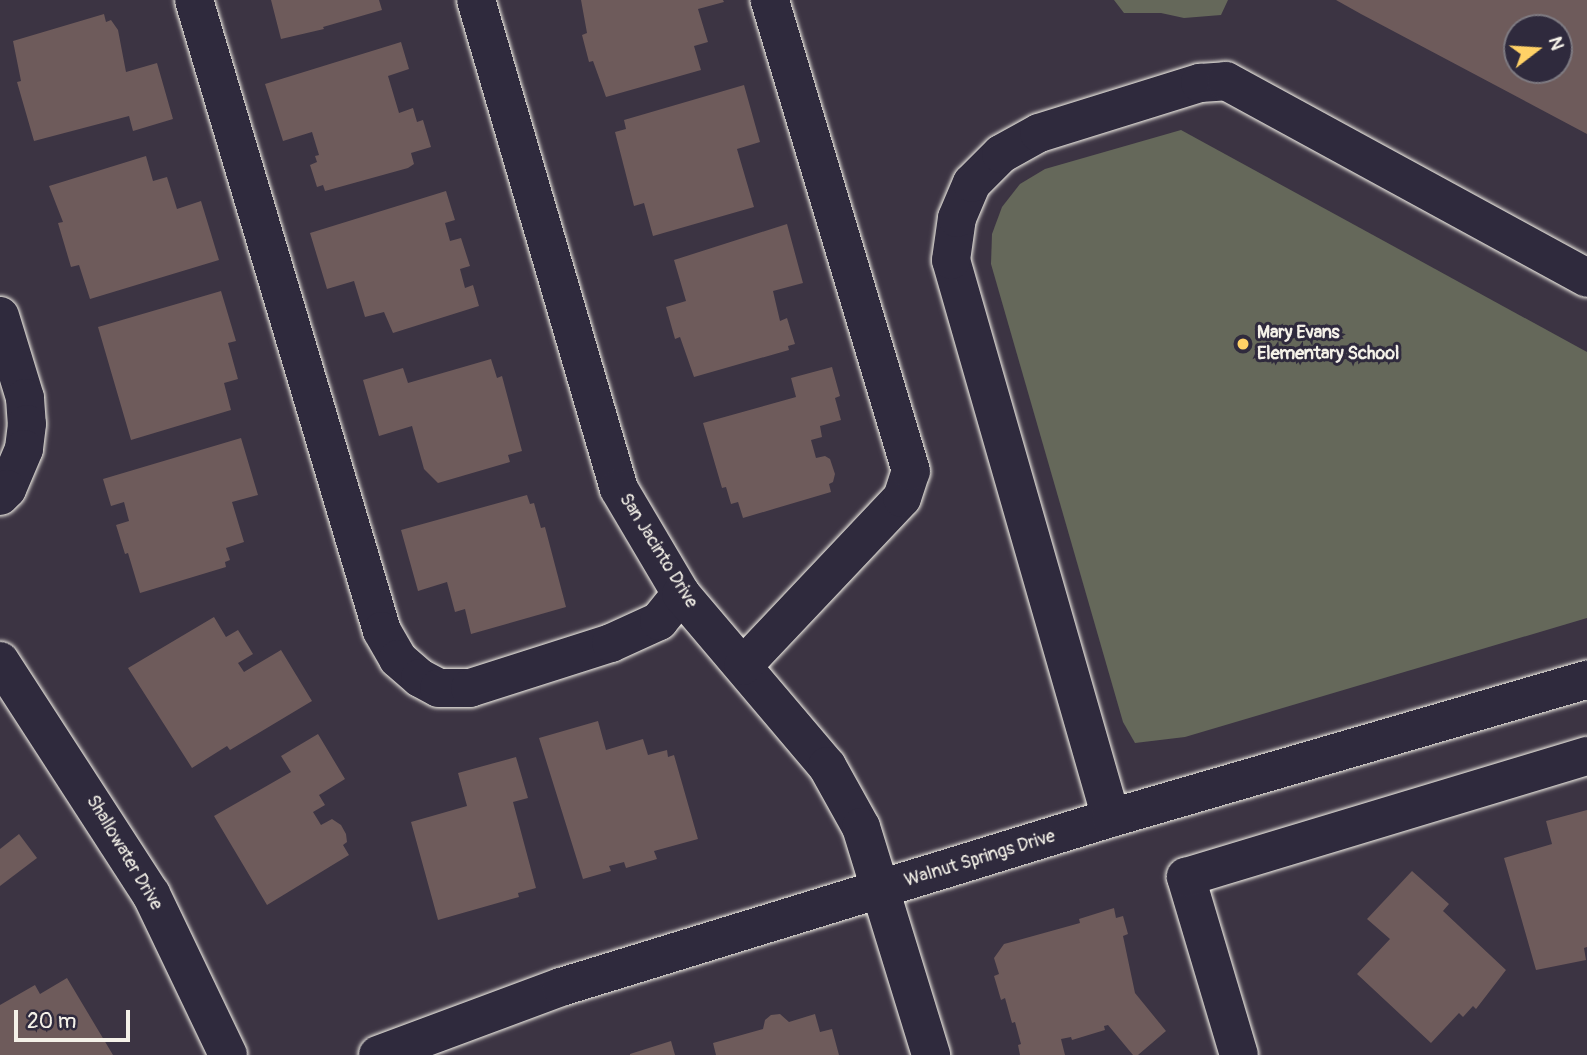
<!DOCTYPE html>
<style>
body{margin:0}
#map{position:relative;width:1587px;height:1055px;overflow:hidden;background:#3c3443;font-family:Pangolin,sans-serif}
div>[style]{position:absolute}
.green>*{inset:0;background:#65685a}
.building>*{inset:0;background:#6e5b5b}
.roads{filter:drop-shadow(0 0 2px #f4f1e8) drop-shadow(0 0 2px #f4f1e8)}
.minor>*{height:38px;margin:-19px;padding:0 19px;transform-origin:19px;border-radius:19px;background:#2f2a3d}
.dots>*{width:19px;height:19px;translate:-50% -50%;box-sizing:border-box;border:4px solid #2f2a3d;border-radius:50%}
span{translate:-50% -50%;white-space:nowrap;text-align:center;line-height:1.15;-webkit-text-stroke:6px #2f2a3d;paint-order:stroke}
.poi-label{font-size:18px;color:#f4f1e8;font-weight:700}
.left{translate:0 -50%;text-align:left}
.street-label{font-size:18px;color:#f4f1e8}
.north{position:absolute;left:1503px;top:14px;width:70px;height:70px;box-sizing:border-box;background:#2f2a3d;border:2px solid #7e7a81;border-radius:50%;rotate:73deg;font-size:19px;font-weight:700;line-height:28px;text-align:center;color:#f4f1e8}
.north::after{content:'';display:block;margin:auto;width:24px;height:32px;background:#ffd166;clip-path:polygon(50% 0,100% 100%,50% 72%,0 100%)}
.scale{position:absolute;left:14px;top:1010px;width:116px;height:32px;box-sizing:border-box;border:4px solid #f4f1e8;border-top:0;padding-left:9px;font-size:21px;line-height:24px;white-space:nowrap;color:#f4f1e8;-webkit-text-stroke:5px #2f2a3d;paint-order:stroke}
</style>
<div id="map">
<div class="green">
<i style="clip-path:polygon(1114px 0,1228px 0,1221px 15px,1184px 18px,1161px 13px,1124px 13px)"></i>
<i style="clip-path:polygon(1181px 130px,1587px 352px,1587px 618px,1185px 737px,1135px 743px,1123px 722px,991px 264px,992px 234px,1002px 207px,1020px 184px,1045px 169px)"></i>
</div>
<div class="building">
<i style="clip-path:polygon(271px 0,379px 0,382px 10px,323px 27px,324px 29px,281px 39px)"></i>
<i style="clip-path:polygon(581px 0,723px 0,724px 2px,698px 9px,708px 42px,694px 46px,701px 70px,606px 97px,593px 61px,589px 62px,582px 35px,587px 33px)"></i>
<i style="clip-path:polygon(evenodd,1336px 0,1587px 0,1587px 134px,1361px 14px,1336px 0,1517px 28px,1559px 28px,1559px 70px,1517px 70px,1517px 28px)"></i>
<i style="clip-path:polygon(104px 14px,106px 22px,111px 20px,118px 30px,126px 72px,157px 63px,173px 119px,133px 131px,129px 116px,34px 141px,17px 82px,21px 81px,13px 41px)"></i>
<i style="clip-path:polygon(401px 42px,409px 69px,388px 76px,399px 113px,413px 108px,417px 122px,423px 120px,431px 147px,411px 153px,414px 164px,408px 168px,325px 191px,323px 185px,317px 187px,310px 165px,317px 162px,315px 156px,319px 155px,312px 132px,283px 141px,265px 84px)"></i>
<i style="clip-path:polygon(744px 85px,760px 142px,737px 149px,754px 207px,653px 236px,644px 203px,634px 206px,615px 132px,626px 129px,624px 120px)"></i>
<i style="clip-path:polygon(146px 156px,153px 181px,167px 177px,177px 209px,201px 201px,219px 260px,90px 299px,79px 265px,71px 267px,58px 223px,63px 222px,49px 186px)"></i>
<i style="clip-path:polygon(446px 191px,455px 220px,445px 223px,450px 241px,461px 238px,470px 266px,460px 269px,465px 288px,473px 285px,479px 306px,393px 333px,384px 312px,365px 317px,354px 281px,327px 289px,310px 233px)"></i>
<i style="clip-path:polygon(787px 224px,803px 283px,773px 291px,780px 321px,787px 318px,795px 344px,788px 346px,789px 350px,694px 377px,680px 337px,675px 339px,666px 307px,686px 301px,674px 260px)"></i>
<i style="clip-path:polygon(221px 291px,236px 341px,228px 343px,238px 379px,224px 383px,231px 410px,131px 440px,98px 327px)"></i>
<i style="clip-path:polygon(491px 359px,497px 378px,502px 376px,522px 451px,508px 455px,510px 462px,438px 483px,424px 469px,412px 426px,379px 436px,363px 380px,403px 368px,408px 383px)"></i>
<i style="clip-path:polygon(832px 367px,840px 396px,835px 398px,841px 420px,820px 426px,822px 437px,811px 440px,816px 458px,825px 456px,830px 459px,835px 474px,833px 482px,829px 484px,831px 492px,743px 518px,738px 502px,731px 504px,726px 487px,722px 488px,703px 423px,796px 397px,791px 378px)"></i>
<i style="clip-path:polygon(241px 438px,258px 495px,232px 502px,244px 542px,226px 548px,230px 560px,225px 562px,226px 567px,140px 593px,128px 553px,125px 554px,116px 525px,129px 521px,124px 502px,111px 506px,103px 479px)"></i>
<i style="clip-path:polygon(527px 495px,530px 504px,534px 503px,541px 528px,545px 527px,566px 607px,471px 634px,465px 609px,455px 612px,447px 582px,418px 591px,401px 530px)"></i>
<i style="clip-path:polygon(214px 617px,226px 637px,238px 630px,253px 654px,238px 663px,244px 672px,281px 650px,312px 701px,230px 750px,227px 746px,192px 768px,128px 668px)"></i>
<i style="clip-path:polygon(598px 721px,606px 750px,643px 739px,648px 755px,667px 750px,668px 757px,674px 755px,698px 839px,654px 851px,657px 859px,626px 868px,624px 862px,609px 866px,611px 871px,583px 879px,539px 738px)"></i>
<i style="clip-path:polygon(318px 734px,345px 779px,319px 795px,325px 805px,313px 812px,321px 825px,332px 819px,341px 825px,346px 834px,347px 842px,343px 845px,349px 855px,267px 905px,214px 816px,291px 772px,281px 756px)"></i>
<i style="clip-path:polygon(516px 757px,528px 798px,513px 802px,536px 888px,518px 893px,519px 897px,438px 920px,411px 822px,467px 806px,458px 773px)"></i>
<i style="clip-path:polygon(1587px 810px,1587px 947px,1584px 948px,1586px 960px,1536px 970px,1504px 858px,1552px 844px,1546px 821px)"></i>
<i style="clip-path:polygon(19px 834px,37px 858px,0 886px,0 849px)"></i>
<i style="clip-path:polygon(1412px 871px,1449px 904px,1443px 911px,1506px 970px,1476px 1009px,1473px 1006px,1463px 1017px,1459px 1013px,1431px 1043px,1357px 974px,1390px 939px,1367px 919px)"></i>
<i style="clip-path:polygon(1114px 908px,1116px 918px,1123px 916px,1128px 934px,1123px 936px,1135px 993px,1166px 1031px,1138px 1055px,1133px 1055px,1108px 1025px,1104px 1026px,1105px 1030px,1072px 1040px,1071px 1037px,1061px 1039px,1065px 1055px,1020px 1055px,1018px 1045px,1021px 1044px,1015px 1022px,1012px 1023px,1005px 998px,1001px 1000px,994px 976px,999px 974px,994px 958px,1004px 944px,1080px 923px,1079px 919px)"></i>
<i style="clip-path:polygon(67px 978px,113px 1055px,0 1055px,0 1005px,35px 985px,40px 994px)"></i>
<i style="clip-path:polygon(815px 1014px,820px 1032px,832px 1029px,839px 1055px,716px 1055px,713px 1043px,763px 1029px,765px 1020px,771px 1015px,780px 1014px,789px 1022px)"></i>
<i style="clip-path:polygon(671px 1041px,675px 1055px,630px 1055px,630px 1054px)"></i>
</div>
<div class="roads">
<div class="minor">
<i style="left:194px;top:0;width:658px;rotate:73.41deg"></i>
<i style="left:382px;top:631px;width:32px;rotate:60deg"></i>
<i style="left:398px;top:659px;width:29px;rotate:41deg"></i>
<i style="left:420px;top:678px;width:21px;rotate:28deg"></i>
<i style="left:439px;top:688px;width:31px"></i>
<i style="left:470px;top:688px;width:148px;rotate:-17.7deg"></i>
<i style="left:611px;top:643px;width:53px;rotate:-24.6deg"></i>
<i style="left:659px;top:621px;width:35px;rotate:-51deg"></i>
<i style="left:476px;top:0;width:509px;rotate:73.7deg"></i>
<i style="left:619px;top:489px;width:122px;rotate:59.4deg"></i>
<i style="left:681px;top:594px;width:226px;rotate:49.7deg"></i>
<i style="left:827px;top:766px;width:70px;rotate:60.9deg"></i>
<i style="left:861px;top:827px;width:239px;rotate:72.9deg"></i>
<i style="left:0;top:316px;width:86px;rotate:73deg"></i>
<i style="left:25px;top:398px;width:26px;rotate:86deg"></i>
<i style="left:27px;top:424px;width:25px;rotate:97deg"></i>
<i style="left:24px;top:449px;width:43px;rotate:113deg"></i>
<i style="left:7px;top:489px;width:10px;rotate:135deg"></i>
<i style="left:0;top:661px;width:278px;rotate:57.1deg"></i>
<i style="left:151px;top:894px;width:178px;rotate:64.4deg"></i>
<i style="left:743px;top:666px;width:231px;rotate:-46.6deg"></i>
<i style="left:902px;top:498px;width:28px;rotate:-72deg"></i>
<i style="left:911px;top:471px;width:492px;rotate:-106.7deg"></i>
<i style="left:1111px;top:818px;width:580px;rotate:-106deg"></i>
<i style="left:951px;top:260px;width:42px;rotate:-81.9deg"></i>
<i style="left:957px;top:218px;width:38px;rotate:-67deg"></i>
<i style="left:972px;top:183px;width:41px;rotate:-45deg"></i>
<i style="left:1001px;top:154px;width:43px;rotate:-28.9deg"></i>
<i style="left:1039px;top:133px;width:169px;rotate:-17.3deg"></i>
<i style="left:1200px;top:83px;width:26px;rotate:-4deg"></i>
<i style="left:1226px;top:81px;width:411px;rotate:28.6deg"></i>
<i style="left:378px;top:1055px;width:195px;rotate:-20.4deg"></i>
<i style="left:561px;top:987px;width:575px;rotate:-17.08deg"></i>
<i style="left:1111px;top:818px;width:496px;rotate:-16.2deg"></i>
<i style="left:1239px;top:1055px;width:186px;rotate:-106.6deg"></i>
<i style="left:1186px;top:877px;width:419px;rotate:-16.8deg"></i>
</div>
</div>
<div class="dots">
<i style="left:1243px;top:344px;background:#ffd166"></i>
</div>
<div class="poi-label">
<span class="left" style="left:1257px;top:344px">Mary Evans<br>Elementary School</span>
</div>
<div class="street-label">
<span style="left:658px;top:551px;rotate:58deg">San Jacinto Drive</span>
<span style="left:124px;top:853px;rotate:59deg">Shallowater Drive</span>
<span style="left:980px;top:859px;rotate:-17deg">Walnut Springs Drive</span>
</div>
<div class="north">N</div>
<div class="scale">20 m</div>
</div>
